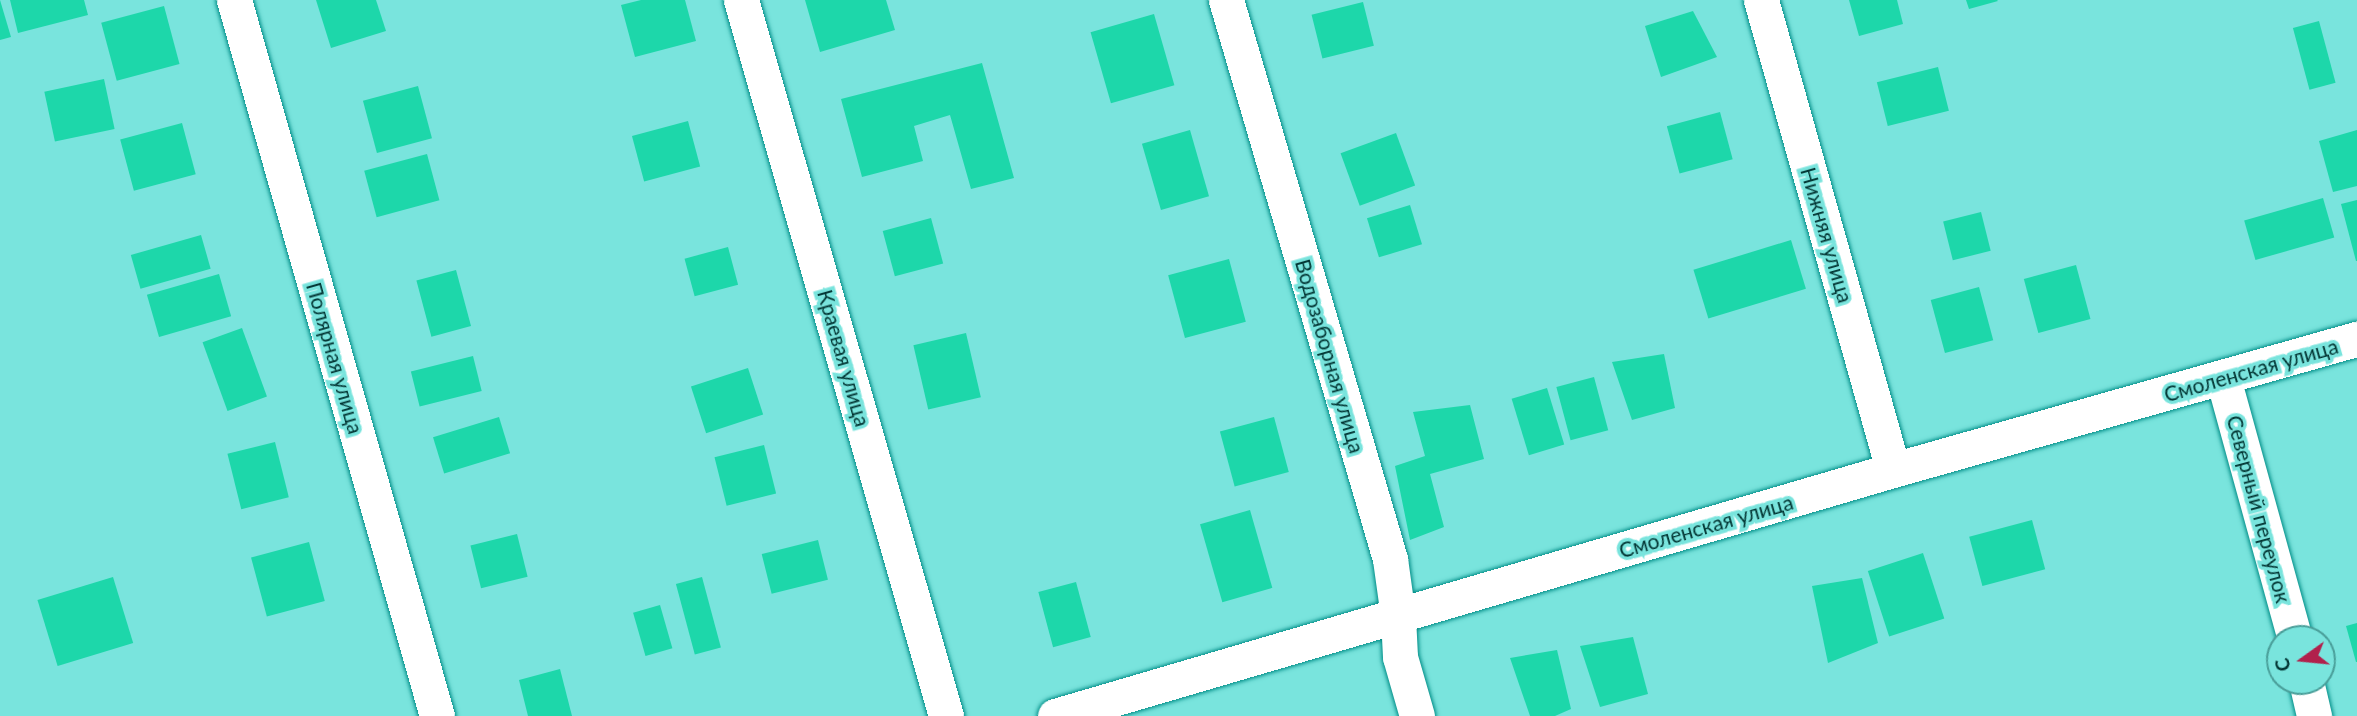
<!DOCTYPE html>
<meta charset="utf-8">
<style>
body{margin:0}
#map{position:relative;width:2357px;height:716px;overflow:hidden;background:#79e4dd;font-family:Lato,sans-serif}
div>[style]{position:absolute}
.building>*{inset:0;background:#1dd7aa;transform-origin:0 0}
.roads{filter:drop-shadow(0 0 2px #008d87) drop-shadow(0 0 2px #008d87)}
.street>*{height:35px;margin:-17.5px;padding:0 17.5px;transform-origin:17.5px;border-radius:17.5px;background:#fff}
span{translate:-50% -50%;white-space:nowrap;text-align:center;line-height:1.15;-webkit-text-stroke:7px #79e4dd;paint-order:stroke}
.street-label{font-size:21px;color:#023533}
.north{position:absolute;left:2266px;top:625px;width:70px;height:70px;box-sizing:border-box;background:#79e4dd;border:2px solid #499e99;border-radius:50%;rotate:255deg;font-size:19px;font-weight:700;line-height:28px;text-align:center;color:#023533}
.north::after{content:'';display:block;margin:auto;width:24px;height:32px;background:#b1204c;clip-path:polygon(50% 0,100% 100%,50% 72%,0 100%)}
</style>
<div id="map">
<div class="building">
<i style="clip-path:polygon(0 0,11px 37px,0 40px)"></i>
<i style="clip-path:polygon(10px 0,84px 0,88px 15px,18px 33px)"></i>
<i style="clip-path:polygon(316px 0,376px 0,386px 31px,331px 48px)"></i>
<i style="clip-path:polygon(641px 0,685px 0,696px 41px,635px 57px,621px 5px)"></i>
<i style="clip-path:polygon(805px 0,886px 0,895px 30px,820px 52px)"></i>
<i style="clip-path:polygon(1849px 0,1897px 0,1903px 24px,1859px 36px)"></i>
<i style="clip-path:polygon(1966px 0,1997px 0,1998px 1px,1969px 9px)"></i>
<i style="left:1363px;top:2px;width:45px;height:53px;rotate:76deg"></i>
<i style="left:164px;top:6px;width:60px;height:65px;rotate:75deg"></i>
<i style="clip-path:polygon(1693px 11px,1717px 57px,1661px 77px,1645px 26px)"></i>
<i style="left:1154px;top:14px;width:74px;height:66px;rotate:74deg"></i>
<i style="left:2319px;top:21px;width:64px;height:27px;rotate:75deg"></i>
<i style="clip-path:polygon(982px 63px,1014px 178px,971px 189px,950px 115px,914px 126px,923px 161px,862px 177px,841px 99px)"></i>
<i style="left:1938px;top:67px;width:45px;height:63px;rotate:76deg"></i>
<i style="left:104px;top:79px;width:51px;height:61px;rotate:78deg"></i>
<i style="left:418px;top:86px;width:54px;height:57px;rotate:75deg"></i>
<i style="left:1720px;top:112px;width:49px;height:55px;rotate:75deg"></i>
<i style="left:688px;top:121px;width:47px;height:58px;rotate:75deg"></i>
<i style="left:182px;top:123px;width:53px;height:64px;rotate:75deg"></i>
<i style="left:1190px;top:130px;width:69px;height:50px;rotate:74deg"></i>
<i style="clip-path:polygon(2357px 130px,2357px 186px,2333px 192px,2319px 141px)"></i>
<i style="left:1396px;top:133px;width:56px;height:59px;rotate:70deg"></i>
<i style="left:427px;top:154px;width:48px;height:65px;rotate:75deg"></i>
<i style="left:2323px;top:198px;width:41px;height:82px;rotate:74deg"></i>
<i style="clip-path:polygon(2357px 200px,2357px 261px,2356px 261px,2341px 204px)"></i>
<i style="left:1410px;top:205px;width:41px;height:45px;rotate:73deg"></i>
<i style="left:1981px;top:212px;width:40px;height:39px;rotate:76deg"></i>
<i style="left:931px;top:218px;width:47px;height:50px;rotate:75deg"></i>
<i style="left:201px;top:235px;width:35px;height:73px;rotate:74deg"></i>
<i style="left:1791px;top:240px;width:51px;height:102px;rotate:73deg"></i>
<i style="left:728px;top:247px;width:39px;height:45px;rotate:75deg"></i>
<i style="left:1229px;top:259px;width:65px;height:63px;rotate:75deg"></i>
<i style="left:2076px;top:265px;width:56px;height:54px;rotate:75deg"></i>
<i style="left:456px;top:270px;width:58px;height:41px;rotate:75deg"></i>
<i style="left:219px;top:274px;width:44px;height:75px;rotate:74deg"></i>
<i style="left:1979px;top:287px;width:55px;height:50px;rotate:75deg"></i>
<i style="left:242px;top:328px;width:73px;height:42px;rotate:70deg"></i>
<i style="left:966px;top:333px;width:66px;height:54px;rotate:77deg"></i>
<i style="clip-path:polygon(1664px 354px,1675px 408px,1632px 420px,1612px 362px)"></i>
<i style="left:473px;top:356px;width:36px;height:64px;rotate:76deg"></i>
<i style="left:748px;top:368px;width:49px;height:60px;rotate:72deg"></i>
<i style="left:1594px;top:377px;width:55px;height:39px;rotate:75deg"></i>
<i style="left:1547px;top:388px;width:59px;height:37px;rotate:73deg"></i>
<i style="clip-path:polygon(1470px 405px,1484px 459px,1430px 474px,1444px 527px,1410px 540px,1395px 466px,1425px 456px,1413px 412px)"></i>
<i style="left:499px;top:417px;width:38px;height:69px;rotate:73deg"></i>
<i style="left:1274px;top:417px;width:57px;height:56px;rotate:75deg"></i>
<i style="left:275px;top:442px;width:57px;height:49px;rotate:76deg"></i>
<i style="left:764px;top:445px;width:50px;height:51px;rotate:76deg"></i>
<i style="left:1250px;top:510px;width:81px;height:52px;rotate:74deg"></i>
<i style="left:2032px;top:520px;width:51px;height:65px;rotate:75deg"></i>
<i style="left:517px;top:534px;width:44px;height:48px;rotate:76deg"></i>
<i style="left:818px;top:540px;width:41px;height:58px;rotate:76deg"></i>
<i style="left:309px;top:542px;width:61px;height:60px;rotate:75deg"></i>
<i style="left:1923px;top:553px;width:69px;height:58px;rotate:72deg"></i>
<i style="left:113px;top:577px;width:69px;height:79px;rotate:73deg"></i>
<i style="left:702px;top:577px;width:73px;height:27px;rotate:75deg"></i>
<i style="clip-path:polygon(1862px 578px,1878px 643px,1828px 663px,1812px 586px)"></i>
<i style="left:1076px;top:582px;width:57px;height:39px;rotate:75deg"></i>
<i style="left:660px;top:605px;width:45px;height:28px;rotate:74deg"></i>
<i style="clip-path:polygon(2357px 623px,2357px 662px,2356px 662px,2346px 626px)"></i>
<i style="clip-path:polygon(1633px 637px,1648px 694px,1600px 707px,1580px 646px)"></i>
<i style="clip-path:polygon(1557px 650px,1571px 709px,1555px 716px,1530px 716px,1510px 658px)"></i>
<i style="clip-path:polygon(560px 669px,572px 716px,528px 716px,519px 680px)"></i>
</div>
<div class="roads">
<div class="street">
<i style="left:234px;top:0;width:744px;rotate:74.17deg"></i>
<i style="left:741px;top:0;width:745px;rotate:74.02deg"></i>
<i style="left:1226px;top:0;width:583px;rotate:73.65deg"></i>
<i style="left:1390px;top:559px;width:59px;rotate:82.1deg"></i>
<i style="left:1398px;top:617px;width:40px;rotate:87.1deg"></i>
<i style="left:1400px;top:657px;width:61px;rotate:73.9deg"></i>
<i style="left:1761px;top:0;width:488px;rotate:74.3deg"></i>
<i style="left:2223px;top:378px;width:271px;rotate:74.6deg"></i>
<i style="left:2306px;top:681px;width:36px;rotate:77deg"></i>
<i style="left:1055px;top:716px;width:873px;rotate:-16.36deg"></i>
<i style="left:1893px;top:470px;width:482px;rotate:-15.8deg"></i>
</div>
</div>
<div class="street-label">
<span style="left:1827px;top:235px;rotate:74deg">Нижняя улица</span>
<span style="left:1330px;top:356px;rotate:74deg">Водозаборная улица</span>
<span style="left:335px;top:358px;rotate:74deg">Полярная улица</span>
<span style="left:844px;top:358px;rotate:74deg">Краевая улица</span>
<span style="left:2251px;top:370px;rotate:-16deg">Смоленская улица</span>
<span style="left:2259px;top:509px;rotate:75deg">Северный переулок</span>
<span style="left:1706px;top:526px;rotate:-16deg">Смоленская улица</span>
</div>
<div class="north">С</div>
</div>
